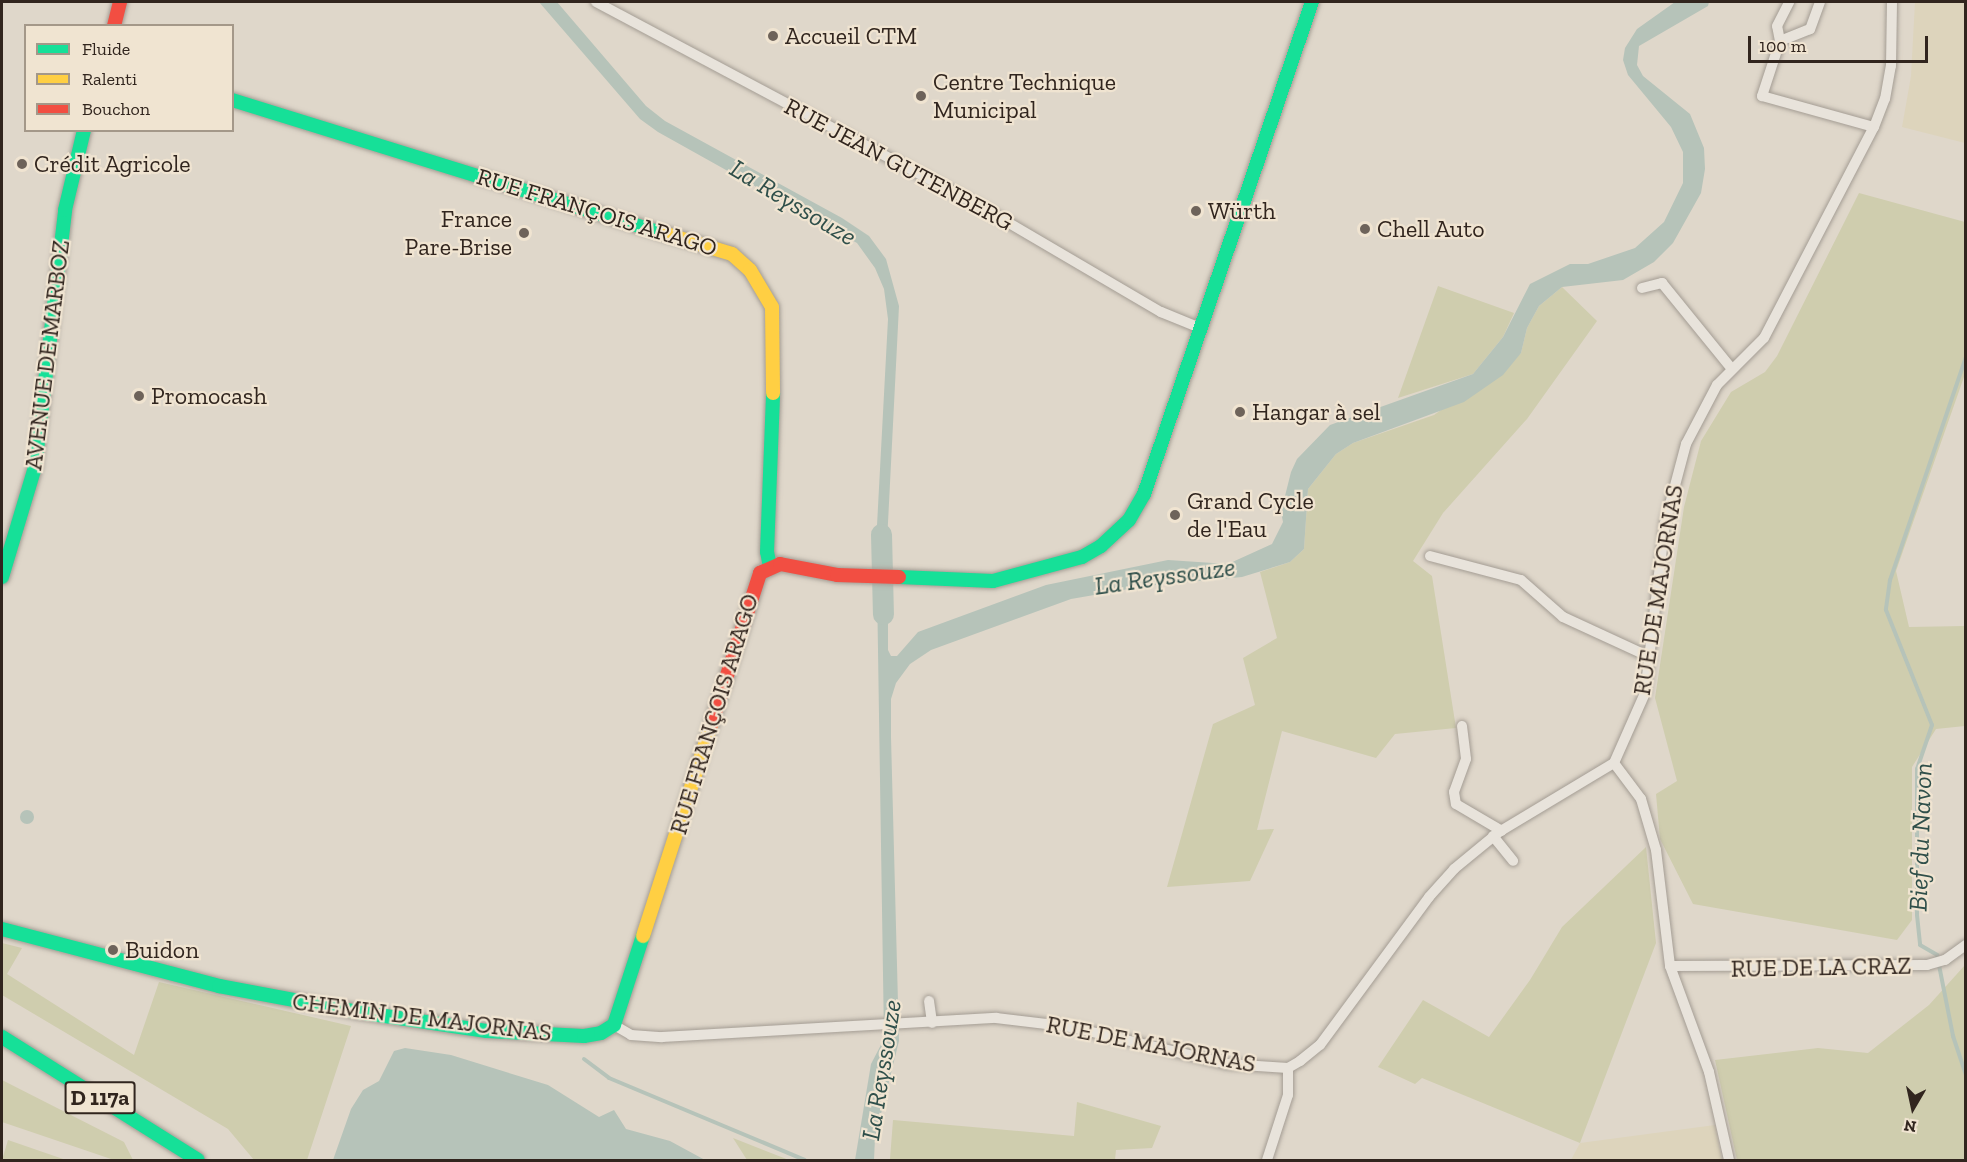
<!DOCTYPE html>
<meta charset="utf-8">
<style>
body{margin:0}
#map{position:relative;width:1967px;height:1162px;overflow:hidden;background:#dfd7ca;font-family:"Zilla Slab",serif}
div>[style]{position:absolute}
.farmland>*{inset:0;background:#ddd4bc}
.green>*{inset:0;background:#cfcdae}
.water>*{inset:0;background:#b6c3b9}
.round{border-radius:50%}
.stream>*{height:4px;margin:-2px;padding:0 2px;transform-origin:2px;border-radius:2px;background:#b6c3b9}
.river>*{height:21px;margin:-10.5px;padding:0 10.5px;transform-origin:10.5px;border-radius:10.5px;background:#b6c3b9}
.roads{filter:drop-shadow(0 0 2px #a49d94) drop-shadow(0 0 2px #a49d94)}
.street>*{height:10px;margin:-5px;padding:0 5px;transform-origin:5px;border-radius:5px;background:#e8e3db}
.fast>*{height:14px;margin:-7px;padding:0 7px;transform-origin:7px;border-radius:7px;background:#16e098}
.slow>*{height:14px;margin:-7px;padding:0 7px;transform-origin:7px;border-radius:7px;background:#ffcf43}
.jam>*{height:14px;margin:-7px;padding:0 7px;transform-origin:7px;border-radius:7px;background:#f24e42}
.dots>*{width:16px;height:16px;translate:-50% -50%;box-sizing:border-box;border:3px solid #f0e4d1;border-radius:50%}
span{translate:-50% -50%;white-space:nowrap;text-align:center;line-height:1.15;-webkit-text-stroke:4.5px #f0e4d1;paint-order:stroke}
.shield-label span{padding:2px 4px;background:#f0e4d1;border:2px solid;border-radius:4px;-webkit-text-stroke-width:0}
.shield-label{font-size:22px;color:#31251e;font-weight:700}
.poi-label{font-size:24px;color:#31251e}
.left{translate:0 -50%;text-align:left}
.right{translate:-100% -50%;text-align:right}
.street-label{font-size:24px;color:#31251e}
.water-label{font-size:26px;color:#2f4f4a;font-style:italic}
.frame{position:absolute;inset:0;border:3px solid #31251e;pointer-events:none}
.legend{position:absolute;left:24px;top:24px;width:210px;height:108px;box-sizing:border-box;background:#f0e4d1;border:2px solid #a49889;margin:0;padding:8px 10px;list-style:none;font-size:18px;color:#31251e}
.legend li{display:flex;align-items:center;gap:12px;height:30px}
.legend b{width:30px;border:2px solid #a49889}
.north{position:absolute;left:1883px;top:1078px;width:60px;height:60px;-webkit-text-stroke:4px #f0e4d1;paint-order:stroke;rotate:189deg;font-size:16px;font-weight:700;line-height:24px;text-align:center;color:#31251e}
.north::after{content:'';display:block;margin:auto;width:21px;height:27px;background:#31251e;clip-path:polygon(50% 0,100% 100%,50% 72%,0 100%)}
.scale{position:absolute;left:1748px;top:36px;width:180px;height:27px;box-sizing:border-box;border:3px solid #31251e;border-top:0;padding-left:8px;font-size:18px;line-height:21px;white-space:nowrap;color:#31251e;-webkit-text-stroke:4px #f0e4d1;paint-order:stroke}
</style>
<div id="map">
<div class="farmland">
<i style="clip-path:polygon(1915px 2px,1965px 2px,1965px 143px,1902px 127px,1911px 76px)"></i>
<i style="clip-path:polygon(1715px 1125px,1722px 1160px,1571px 1160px,1580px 1143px)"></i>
</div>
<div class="green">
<i style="clip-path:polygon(1859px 193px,1965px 222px,1965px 374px,1896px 571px,1909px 627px,1965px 626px,1965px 726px,1936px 729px,1912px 767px,1912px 920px,1897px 940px,1693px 904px,1660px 839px,1656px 794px,1677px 781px,1655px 698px,1684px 507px,1701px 441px,1731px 392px,1765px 372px,1777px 356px)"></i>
<i style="clip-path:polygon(1438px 286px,1514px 313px,1503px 337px,1473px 374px,1398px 398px)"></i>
<i style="clip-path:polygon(1562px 287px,1597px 321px,1527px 419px,1443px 513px,1413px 561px,1432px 576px,1456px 728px,1395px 734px,1376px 758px,1282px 731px,1257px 830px,1274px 829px,1250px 881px,1167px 887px,1213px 724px,1255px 705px,1243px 658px,1277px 638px,1260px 572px,1290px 562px,1304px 549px,1308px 489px,1336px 454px,1353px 443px,1434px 415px,1521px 353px,1527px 328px,1539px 306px)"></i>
<i style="clip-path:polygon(1646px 847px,1656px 943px,1580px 1143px,1422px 1078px,1415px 1084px,1378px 1067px,1423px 1000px,1489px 1037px,1530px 980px,1562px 927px)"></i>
<i style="clip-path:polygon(2px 943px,22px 948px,7px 974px,134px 1055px,159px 982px,351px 1026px,307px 1160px,254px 1160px,228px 1129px,2px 995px)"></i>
<i style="clip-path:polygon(1965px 965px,1965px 1160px,1737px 1160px,1715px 1060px,1818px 1048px,1868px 1053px,1929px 1005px)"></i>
<i style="clip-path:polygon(2px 1080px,124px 1142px,133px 1160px,114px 1160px,2px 1122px)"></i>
<i style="clip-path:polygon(1077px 1102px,1161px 1126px,1152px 1148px,1116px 1150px,1115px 1160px,890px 1159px,893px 1120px,1074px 1136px)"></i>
<i style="clip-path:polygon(733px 1138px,789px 1160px,747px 1160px)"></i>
<i style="clip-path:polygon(8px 1140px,66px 1160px,2px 1160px)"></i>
</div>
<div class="water">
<i style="clip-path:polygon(539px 2px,557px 2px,646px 106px,665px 121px,842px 218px,869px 236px,886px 259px,899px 306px,886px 562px,875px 563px,888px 319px,884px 289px,875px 268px,857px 243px,658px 132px,640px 119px)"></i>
<i style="clip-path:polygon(1675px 2px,1709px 2px,1708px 6px,1639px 46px,1637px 65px,1643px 76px,1690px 114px,1704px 148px,1705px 169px,1701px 193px,1673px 243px,1654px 262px,1623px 280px,1562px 287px,1539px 306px,1527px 328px,1521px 353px,1503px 375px,1464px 402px,1353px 443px,1336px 454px,1308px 489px,1304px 549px,1290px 562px,1242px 577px,1146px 586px,1071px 599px,931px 650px,910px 664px,896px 683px,891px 699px,891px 737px,899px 1041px,875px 1138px,874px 1160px,855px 1160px,871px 1064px,884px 1039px,877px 586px,888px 586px,888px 650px,891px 656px,897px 656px,918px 632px,1046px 585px,1168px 560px,1228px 564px,1272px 544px,1283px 522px,1281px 512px,1291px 472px,1297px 459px,1330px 425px,1473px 374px,1503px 337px,1530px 284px,1570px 264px,1588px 264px,1635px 248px,1664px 222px,1683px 183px,1683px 152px,1671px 127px,1628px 75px,1623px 60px,1625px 48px,1637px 29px)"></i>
<i class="round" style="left:20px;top:810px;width:14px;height:14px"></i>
<i style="clip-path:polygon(405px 1048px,451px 1055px,548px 1085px,599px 1117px,614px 1110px,626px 1129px,670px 1141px,705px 1160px,333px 1160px,351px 1109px,363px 1090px,379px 1081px,394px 1051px)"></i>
</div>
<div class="stream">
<i style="left:1966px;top:357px;width:236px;rotate:108.8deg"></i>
<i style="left:1890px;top:580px;width:30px;rotate:98deg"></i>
<i style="left:1886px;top:610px;width:124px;rotate:68.2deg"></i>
<i style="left:1932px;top:725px;width:46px;rotate:108.8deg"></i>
<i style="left:1917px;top:769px;width:146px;rotate:90deg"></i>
<i style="left:1917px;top:915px;width:30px;rotate:84deg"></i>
<i style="left:1920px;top:945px;width:20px;rotate:30deg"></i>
<i style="left:1937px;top:955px;width:83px;rotate:78.8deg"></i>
<i style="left:1953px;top:1036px;width:41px;rotate:71.6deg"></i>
<i style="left:584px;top:1059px;width:31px;rotate:37deg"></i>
<i style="left:609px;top:1078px;width:212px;rotate:22.7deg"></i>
</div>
<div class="river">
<i style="left:881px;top:534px;width:80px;rotate:88.6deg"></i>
</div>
<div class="roads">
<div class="street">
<i style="left:596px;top:2px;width:435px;rotate:28deg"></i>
<i style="left:980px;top:206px;width:210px;rotate:30.4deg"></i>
<i style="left:1161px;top:312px;width:42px;rotate:22.3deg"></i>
<i style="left:1820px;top:2px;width:29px;rotate:110deg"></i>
<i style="left:1810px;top:29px;width:32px;rotate:158deg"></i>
<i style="left:1780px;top:41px;width:58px;rotate:108.1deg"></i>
<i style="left:1762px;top:96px;width:116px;rotate:15.5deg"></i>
<i style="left:1780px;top:41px;width:15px;rotate:-101deg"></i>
<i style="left:1777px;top:26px;width:27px;rotate:-63deg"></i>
<i style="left:1642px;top:288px;width:21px;rotate:-14deg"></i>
<i style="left:1662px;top:283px;width:111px;rotate:50.9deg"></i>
<i style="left:1430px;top:556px;width:94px;rotate:14.8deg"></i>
<i style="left:1521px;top:580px;width:56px;rotate:41.4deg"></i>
<i style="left:1563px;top:617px;width:96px;rotate:24.7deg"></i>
<i style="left:1462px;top:726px;width:33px;rotate:83deg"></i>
<i style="left:1466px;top:759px;width:35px;rotate:110deg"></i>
<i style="left:1454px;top:792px;width:12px;rotate:81deg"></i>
<i style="left:1456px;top:804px;width:53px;rotate:30.4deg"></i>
<i style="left:1614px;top:763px;width:45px;rotate:53.1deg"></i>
<i style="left:1641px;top:799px;width:53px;rotate:73.6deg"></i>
<i style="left:1656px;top:850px;width:117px;rotate:83.1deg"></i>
<i style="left:1670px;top:966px;width:113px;rotate:69.8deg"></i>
<i style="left:1709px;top:1072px;width:90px;rotate:77.2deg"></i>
<i style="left:1493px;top:836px;width:32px;rotate:51deg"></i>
<i style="left:1670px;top:966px;width:257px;rotate:-0.2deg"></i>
<i style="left:1927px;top:965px;width:19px;rotate:-16deg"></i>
<i style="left:1945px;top:960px;width:26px;rotate:-36deg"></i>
<i style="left:929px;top:1001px;width:22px;rotate:82deg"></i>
<i style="left:614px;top:1025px;width:20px;rotate:30deg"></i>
<i style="left:631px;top:1035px;width:31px;rotate:4deg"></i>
<i style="left:662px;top:1037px;width:335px;rotate:-3.3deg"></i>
<i style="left:996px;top:1018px;width:76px;rotate:6.8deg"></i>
<i style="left:1071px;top:1027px;width:160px;rotate:13.3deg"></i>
<i style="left:1227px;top:1064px;width:61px;rotate:3.8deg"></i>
<i style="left:1288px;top:1068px;width:14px;rotate:-30deg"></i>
<i style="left:1300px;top:1061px;width:26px;rotate:-39deg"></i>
<i style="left:1320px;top:1045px;width:184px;rotate:-53.6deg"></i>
<i style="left:1429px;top:897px;width:38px;rotate:-48deg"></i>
<i style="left:1454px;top:869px;width:58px;rotate:-39.4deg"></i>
<i style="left:1499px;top:832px;width:134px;rotate:-31deg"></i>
<i style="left:1614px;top:763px;width:77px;rotate:-66.1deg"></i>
<i style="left:1645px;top:693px;width:171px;rotate:-83.3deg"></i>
<i style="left:1665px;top:523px;width:82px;rotate:-75.1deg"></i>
<i style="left:1686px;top:444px;width:67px;rotate:-62.3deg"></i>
<i style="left:1717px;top:385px;width:66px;rotate:-45deg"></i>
<i style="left:1764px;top:338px;width:238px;rotate:-62.5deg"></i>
<i style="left:1874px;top:127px;width:30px;rotate:-69deg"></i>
<i style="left:1885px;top:99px;width:34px;rotate:-80deg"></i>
<i style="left:1891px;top:66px;width:64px;rotate:-89.1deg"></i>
<i style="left:1267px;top:1160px;width:68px;rotate:-72.1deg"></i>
<i style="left:1288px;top:1095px;width:27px;rotate:-90deg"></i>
</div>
<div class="fast">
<i style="left:232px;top:100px;width:454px;rotate:17.2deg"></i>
<i style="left:770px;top:567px;width:15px;rotate:-101deg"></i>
<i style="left:767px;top:552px;width:159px;rotate:-87.8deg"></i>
<i style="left:2px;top:577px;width:115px;rotate:-73.3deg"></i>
<i style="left:35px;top:467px;width:259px;rotate:-83.3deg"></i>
<i style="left:65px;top:210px;width:82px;rotate:-76.6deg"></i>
<i style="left:899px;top:577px;width:94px;rotate:2.4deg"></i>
<i style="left:993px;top:581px;width:92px;rotate:-15.1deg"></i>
<i style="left:1082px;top:557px;width:22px;rotate:-30deg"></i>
<i style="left:1101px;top:546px;width:38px;rotate:-43deg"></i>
<i style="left:1129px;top:520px;width:30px;rotate:-60deg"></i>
<i style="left:1144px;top:494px;width:520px;rotate:-71.15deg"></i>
<i style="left:2px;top:929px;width:224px;rotate:14.7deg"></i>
<i style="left:219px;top:986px;width:141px;rotate:10.6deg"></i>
<i style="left:358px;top:1012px;width:130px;rotate:8.4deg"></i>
<i style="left:487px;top:1031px;width:97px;rotate:3deg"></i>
<i style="left:584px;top:1036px;width:17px;rotate:-10deg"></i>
<i style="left:601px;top:1033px;width:15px;rotate:-32deg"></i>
<i style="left:614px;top:1025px;width:94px;rotate:-72deg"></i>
<i style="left:2px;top:1037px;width:231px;rotate:32.1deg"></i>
</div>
<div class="slow">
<i style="left:666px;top:234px;width:69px;rotate:16.9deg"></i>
<i style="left:732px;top:254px;width:24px;rotate:42deg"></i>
<i style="left:750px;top:270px;width:43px;rotate:59.3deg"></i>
<i style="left:772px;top:307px;width:86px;rotate:89.3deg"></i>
<i style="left:643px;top:936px;width:222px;rotate:-72.1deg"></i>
</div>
<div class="jam">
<i style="left:114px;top:26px;width:25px;rotate:-76deg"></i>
<i style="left:711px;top:725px;width:160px;rotate:-72.1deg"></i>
<i style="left:760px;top:573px;width:22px;rotate:-24deg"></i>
<i style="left:780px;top:564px;width:58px;rotate:10.9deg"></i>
<i style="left:837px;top:575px;width:62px;rotate:1.8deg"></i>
</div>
</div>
<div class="dots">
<i style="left:773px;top:36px;background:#6e635a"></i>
<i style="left:921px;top:96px;background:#6e635a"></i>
<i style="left:22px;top:164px;background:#6e635a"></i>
<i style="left:1196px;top:211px;background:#6e635a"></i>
<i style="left:1365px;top:229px;background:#6e635a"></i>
<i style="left:524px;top:233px;background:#6e635a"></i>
<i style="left:139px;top:396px;background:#6e635a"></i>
<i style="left:1240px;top:412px;background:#6e635a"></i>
<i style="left:1175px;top:515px;background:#6e635a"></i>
<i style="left:113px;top:950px;background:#6e635a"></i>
</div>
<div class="shield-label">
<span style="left:100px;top:1098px">D 117a</span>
</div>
<div class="poi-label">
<span class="left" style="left:785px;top:36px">Accueil CTM</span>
<span class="left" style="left:933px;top:96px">Centre Technique<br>Municipal</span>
<span class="left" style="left:34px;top:164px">Crédit Agricole</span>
<span class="left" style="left:1208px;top:211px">Würth</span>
<span class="right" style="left:512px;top:233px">France<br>Pare-Brise</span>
<span class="left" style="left:1377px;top:229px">Chell Auto</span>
<span class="left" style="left:151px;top:396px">Promocash</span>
<span class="left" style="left:1252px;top:412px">Hangar à sel</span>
<span class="left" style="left:1187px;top:515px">Grand Cycle<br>de l'Eau</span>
<span class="left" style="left:125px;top:950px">Buidon</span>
</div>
<div class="street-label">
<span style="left:899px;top:164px;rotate:28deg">RUE JEAN GUTENBERG</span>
<span style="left:597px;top:212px;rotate:17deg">RUE FRANÇOIS ARAGO</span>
<span style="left:47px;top:355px;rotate:-83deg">AVENUE DE MARBOZ</span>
<span style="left:1658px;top:590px;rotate:-81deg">RUE DE MAJORNAS</span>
<span style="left:714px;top:714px;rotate:-73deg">RUE FRANÇOIS ARAGO</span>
<span style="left:1821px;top:967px;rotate:-1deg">RUE DE LA CRAZ</span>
<span style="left:422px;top:1017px;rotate:7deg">CHEMIN DE MAJORNAS</span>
<span style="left:1151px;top:1044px;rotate:11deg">RUE DE MAJORNAS</span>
</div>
<div class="water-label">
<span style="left:793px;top:203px;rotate:31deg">La Reyssouze</span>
<span style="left:1165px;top:577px;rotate:-8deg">La Reyssouze</span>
<span style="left:1921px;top:837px;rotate:-88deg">Bief du Navon</span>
<span style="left:882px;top:1070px;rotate:-81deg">La Reyssouze</span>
</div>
<div class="frame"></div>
<ul class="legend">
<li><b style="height:8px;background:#16e098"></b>Fluide</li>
<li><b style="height:8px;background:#ffcf43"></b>Ralenti</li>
<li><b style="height:8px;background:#f24e42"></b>Bouchon</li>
</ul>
<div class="north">N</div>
<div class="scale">100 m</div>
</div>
